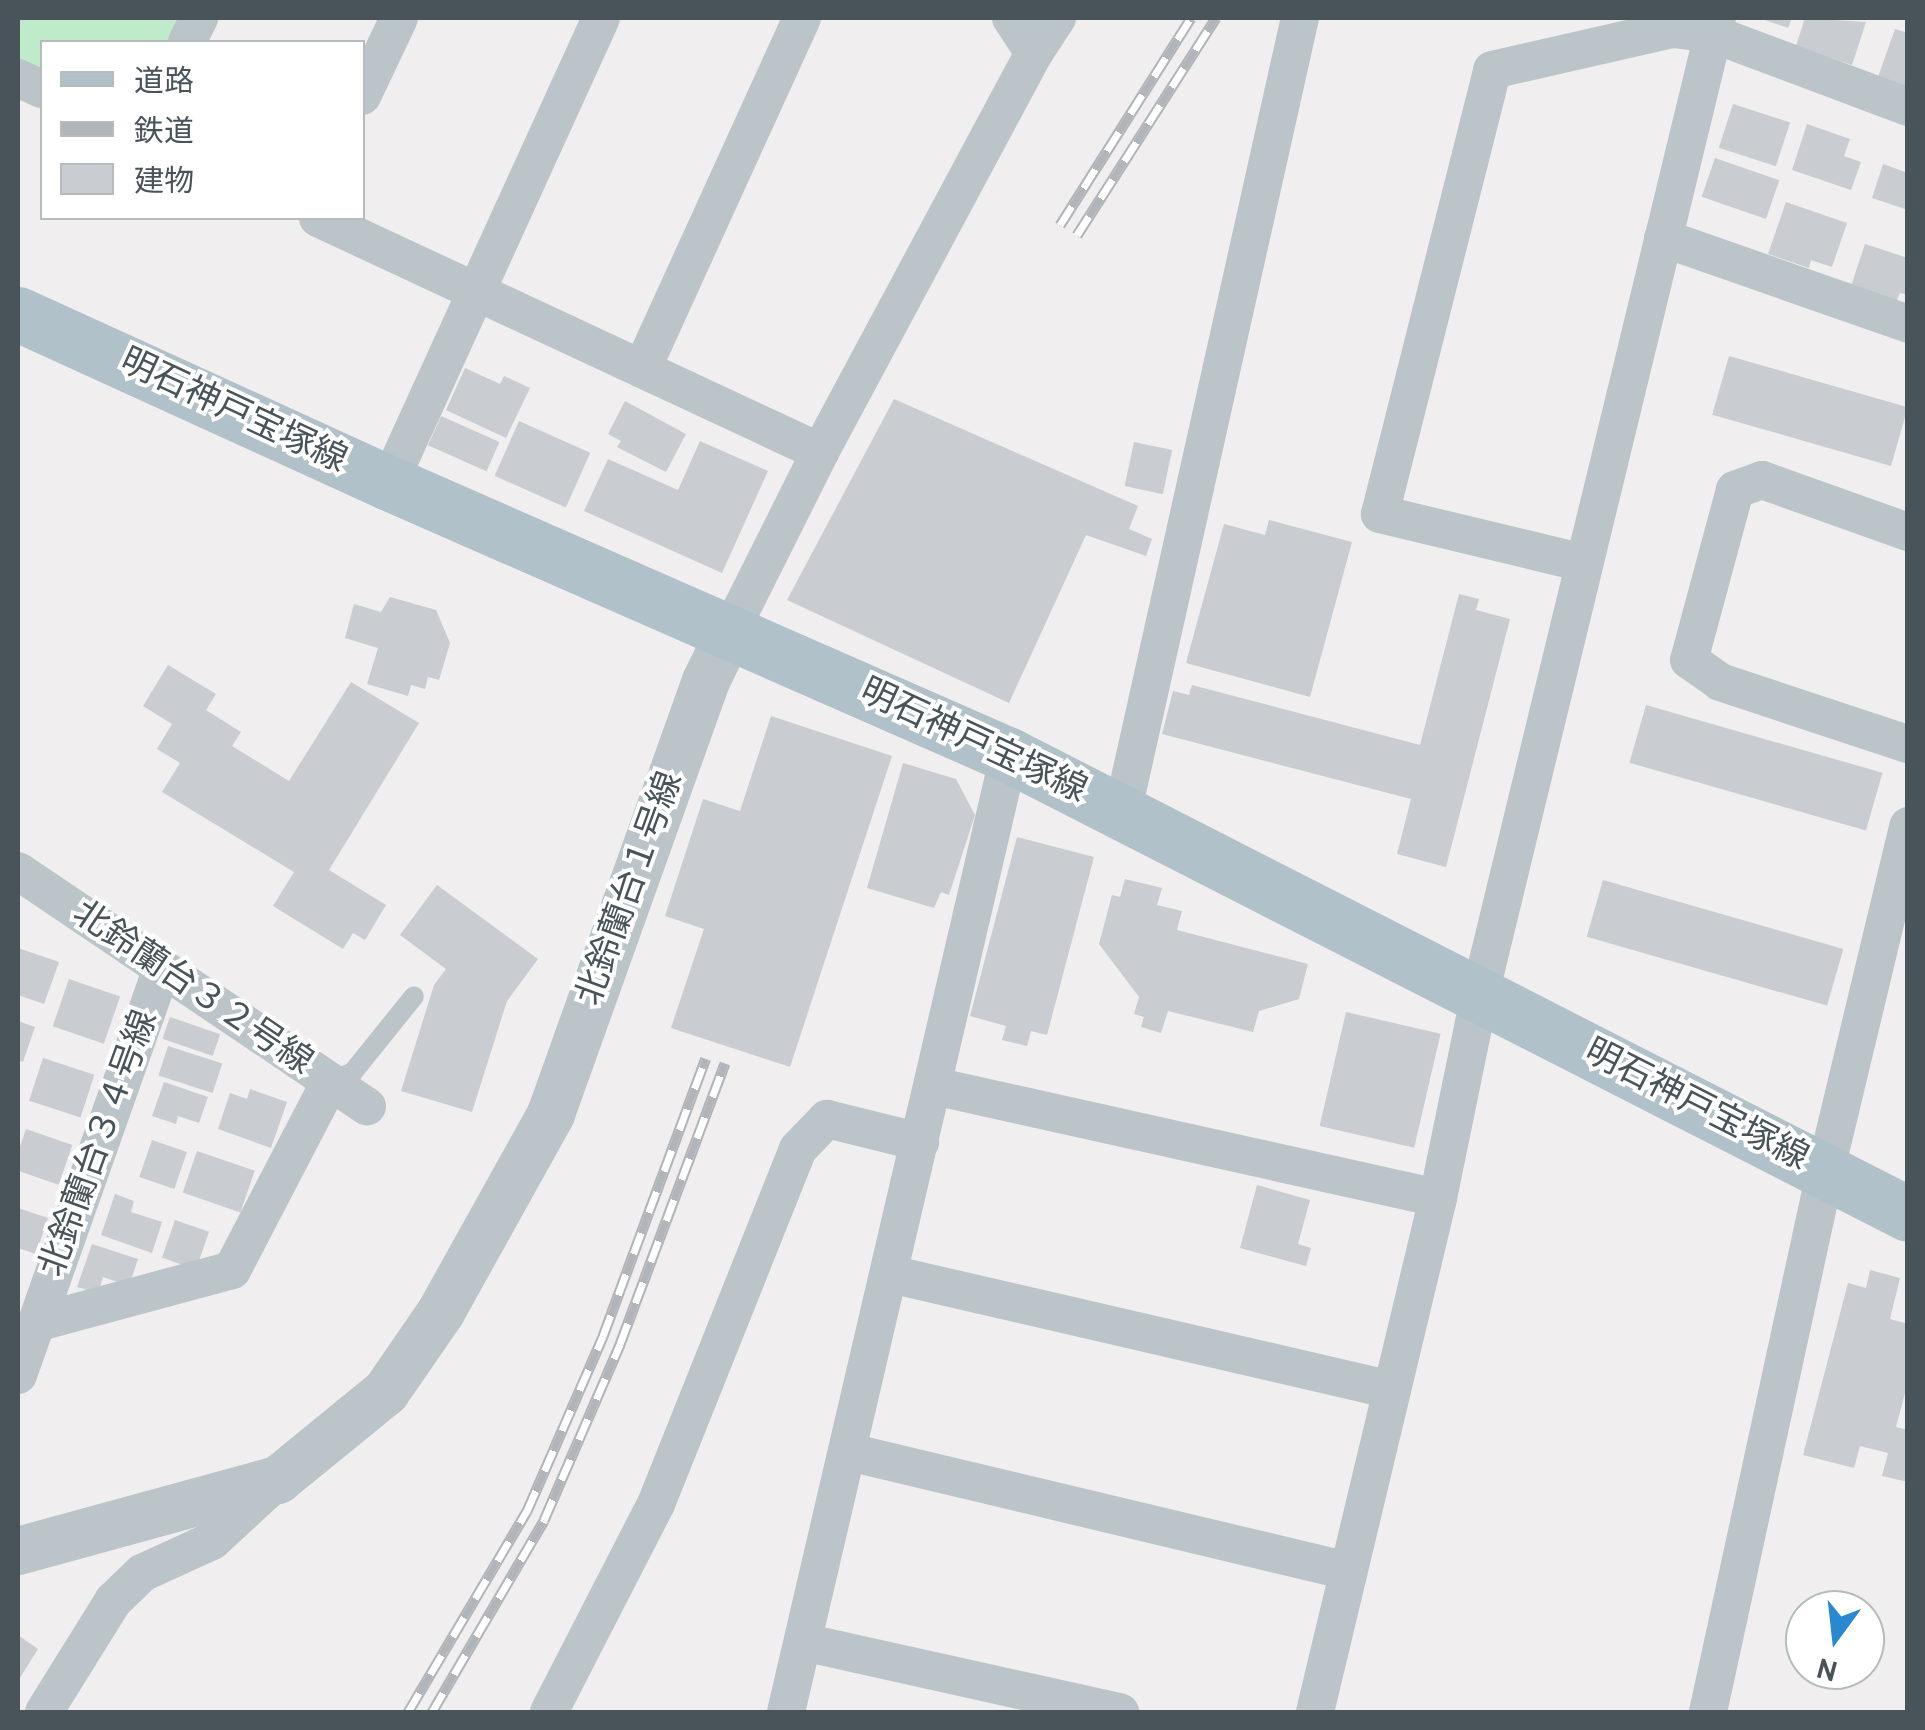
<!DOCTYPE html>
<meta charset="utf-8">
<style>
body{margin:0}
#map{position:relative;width:1925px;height:1730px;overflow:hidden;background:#f0eeee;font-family:Overpass,"Noto Sans JP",sans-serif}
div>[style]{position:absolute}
.green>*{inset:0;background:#c0ebca}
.building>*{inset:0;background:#c9ccd0;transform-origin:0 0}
.service>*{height:20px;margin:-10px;padding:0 10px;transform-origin:10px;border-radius:10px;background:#bac4c9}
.minor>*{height:38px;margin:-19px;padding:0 19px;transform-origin:19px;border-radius:19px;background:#bac4c9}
.tertiary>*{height:48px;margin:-24px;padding:0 24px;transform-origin:24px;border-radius:24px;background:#bac4c9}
.primary>*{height:55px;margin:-27.5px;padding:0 27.5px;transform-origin:27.5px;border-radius:27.5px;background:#b0c1ca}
.rail>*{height:11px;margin-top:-5.5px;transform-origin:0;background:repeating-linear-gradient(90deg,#fff 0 22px,#b1b4b8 0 44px);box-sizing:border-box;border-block:2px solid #b1b4b8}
span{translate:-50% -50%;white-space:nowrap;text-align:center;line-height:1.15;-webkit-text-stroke:8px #fff;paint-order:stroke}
.street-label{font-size:35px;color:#485459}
.frame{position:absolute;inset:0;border:20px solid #485459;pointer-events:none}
.legend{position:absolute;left:40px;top:40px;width:325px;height:180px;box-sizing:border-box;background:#fff;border:2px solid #b6bbbd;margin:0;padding:12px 18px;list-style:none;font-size:30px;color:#485459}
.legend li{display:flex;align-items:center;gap:20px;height:50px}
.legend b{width:50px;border:2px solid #b6bbbd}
.north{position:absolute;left:1785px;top:1590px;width:100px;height:100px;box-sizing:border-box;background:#fff;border:2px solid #b6bbbd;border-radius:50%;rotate:195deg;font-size:28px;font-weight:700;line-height:40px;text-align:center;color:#485459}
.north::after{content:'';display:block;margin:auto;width:35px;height:45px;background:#2889d0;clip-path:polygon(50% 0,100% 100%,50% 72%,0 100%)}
</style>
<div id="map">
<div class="green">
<i style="clip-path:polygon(18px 18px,184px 18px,173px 42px,42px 42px,42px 72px,18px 62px)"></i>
</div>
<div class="building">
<i style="clip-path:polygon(1759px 18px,1792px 18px,1788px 28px)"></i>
<i style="clip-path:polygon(1805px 18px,1866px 22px,1852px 65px,1796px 46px)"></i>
<i style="clip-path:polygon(1895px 29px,1908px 33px,1908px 87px,1878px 77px)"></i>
<i style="left:1733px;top:104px;width:60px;height:46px;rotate:18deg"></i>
<i style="clip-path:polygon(1807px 124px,1850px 139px,1844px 156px,1861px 162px,1851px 190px,1792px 170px)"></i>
<i style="left:1715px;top:158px;width:68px;height:41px;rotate:19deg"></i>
<i style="clip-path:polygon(1883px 164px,1908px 173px,1908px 210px,1872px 198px)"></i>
<i style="clip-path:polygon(1786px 202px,1847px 223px,1832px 267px,1811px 260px,1809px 268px,1768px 254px)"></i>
<i style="clip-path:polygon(1865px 244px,1908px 258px,1908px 295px,1900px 293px,1896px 302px,1851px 286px)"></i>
<i style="left:1729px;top:356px;width:186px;height:61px;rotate:16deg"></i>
<i style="clip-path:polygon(465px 368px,500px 384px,504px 376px,530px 388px,506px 438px,446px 410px)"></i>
<i style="clip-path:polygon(894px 399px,1138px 506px,1129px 529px,1152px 539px,1146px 556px,1086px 535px,1009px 703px,787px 600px)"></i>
<i style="clip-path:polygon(625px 401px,686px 434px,666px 472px,617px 447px,621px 441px,608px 434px)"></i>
<i style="left:441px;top:416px;width:64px;height:32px;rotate:24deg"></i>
<i style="left:519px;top:421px;width:78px;height:60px;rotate:24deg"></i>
<i style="clip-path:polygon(700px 441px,768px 471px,722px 573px,584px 511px,608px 459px,678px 490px)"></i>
<i style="left:1134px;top:442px;width:39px;height:45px;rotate:12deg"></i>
<i style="clip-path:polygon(1269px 520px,1352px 542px,1310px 697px,1186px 663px,1224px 524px,1265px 535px)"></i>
<i style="clip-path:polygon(1459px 594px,1479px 599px,1476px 610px,1510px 619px,1446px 867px,1397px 854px,1411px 799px,1162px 734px,1173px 691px,1189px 695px,1192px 685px,1420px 745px)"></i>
<i style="clip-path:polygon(390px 597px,436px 610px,450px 643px,439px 680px,428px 677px,425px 689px,411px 685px,408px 696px,367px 684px,378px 648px,345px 638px,354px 604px,381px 612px)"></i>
<i style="clip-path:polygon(168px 665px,216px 694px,206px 710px,241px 732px,232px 746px,289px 781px,351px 682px,419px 723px,329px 870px,386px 905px,365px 940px,353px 933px,343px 949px,273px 906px,294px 872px,162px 792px,180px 763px,157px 749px,172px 724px,143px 706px)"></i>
<i style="left:1646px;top:705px;width:246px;height:60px;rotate:16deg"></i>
<i style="clip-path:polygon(771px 716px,892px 756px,790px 1067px,671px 1028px,704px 929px,665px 916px,703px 799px,740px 811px)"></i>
<i style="clip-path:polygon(903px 763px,956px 779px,975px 815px,949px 895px,941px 892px,934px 908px,867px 888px)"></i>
<i style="clip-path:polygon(1017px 837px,1094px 857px,1047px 1035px,1031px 1031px,1027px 1046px,1002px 1040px,1006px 1026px,970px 1016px)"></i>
<i style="clip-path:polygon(1125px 879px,1162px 888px,1157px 905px,1182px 911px,1177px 930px,1308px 964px,1299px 999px,1259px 1011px,1253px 1032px,1168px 1011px,1161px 1033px,1141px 1027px,1144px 1017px,1134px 1014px,1139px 997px,1099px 944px,1112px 895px,1120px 897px)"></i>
<i style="left:1603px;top:880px;width:250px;height:59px;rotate:16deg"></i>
<i style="clip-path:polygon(437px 885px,538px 959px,507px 1001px,472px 1112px,401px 1091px,434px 985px,446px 969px,400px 935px)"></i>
<i style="clip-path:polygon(18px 948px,59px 962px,44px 1004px,18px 995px)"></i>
<i style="left:69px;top:979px;width:54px;height:50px;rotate:19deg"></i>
<i style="left:1346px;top:1012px;width:97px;height:117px;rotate:13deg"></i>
<i style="left:170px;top:1017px;width:53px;height:23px;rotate:19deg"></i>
<i style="clip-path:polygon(18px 1021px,35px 1027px,23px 1062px,18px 1060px)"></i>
<i style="left:168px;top:1046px;width:57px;height:31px;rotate:18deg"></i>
<i style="left:43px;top:1058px;width:54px;height:45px;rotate:18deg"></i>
<i style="clip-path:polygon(164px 1082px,208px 1097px,199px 1123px,178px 1116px,176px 1124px,152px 1116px)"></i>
<i style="clip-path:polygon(250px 1089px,287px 1102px,271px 1148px,218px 1129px,230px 1093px,247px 1099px)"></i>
<i style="left:26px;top:1129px;width:49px;height:42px;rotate:19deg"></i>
<i style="left:152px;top:1140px;width:37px;height:39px;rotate:19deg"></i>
<i style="left:197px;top:1151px;width:61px;height:44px;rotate:19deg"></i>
<i style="clip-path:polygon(1257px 1185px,1310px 1200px,1298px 1244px,1311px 1248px,1306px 1266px,1240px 1248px)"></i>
<i style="clip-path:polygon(115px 1194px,134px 1201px,131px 1212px,162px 1222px,152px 1253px,101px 1235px)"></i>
<i style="clip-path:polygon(18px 1208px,48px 1218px,36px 1254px,18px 1248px)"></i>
<i style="left:175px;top:1220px;width:36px;height:40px;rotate:19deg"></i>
<i style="clip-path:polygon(92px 1244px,138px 1259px,129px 1286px,103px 1277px,98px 1293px,77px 1287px)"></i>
<i style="clip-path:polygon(1870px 1270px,1900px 1278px,1890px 1319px,1908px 1324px,1908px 1382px,1896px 1427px,1908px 1430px,1908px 1482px,1882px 1476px,1888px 1453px,1860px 1446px,1854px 1468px,1803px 1455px,1848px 1283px,1866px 1288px)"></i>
<i style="clip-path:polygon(18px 1635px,38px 1649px,18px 1681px)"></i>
</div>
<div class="service">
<i style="left:330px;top:1082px;width:25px;rotate:-23deg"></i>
<i style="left:353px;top:1072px;width:97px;rotate:-51.2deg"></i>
</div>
<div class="minor">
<i style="left:187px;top:42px;width:27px;rotate:-63deg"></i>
<i style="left:1034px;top:53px;width:42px;rotate:-56.7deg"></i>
<i style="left:18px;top:78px;width:26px;rotate:25deg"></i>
<i style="left:362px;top:96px;width:86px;rotate:-64.6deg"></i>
<i style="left:318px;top:218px;width:554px;rotate:24.99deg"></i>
<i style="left:1663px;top:238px;width:260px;rotate:19.3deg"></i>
<i style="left:642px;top:369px;width:386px;rotate:-65.5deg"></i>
<i style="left:389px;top:483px;width:511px;rotate:-65.49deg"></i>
<i style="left:1908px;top:532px;width:155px;rotate:-160.4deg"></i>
<i style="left:1762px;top:480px;width:29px;rotate:160deg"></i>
<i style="left:1735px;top:490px;width:176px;rotate:105.1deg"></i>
<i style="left:1689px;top:660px;width:38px;rotate:35deg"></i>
<i style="left:1720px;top:682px;width:198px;rotate:18.3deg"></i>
<i style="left:1584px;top:563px;width:210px;rotate:-166.5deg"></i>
<i style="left:1380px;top:514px;width:458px;rotate:-75.8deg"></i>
<i style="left:1492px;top:70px;width:186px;rotate:-12.8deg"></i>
<i style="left:1673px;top:29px;width:40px;rotate:7.1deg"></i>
<i style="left:1713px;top:34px;width:208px;rotate:20.5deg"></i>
<i style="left:731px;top:630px;width:199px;rotate:-63.4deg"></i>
<i style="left:820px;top:452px;width:453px;rotate:-61.8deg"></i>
<i style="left:1034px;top:53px;width:42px;rotate:-123.3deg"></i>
<i style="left:1122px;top:814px;width:816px;rotate:-77.4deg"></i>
<i style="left:18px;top:871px;width:421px;rotate:34deg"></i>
<i style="left:934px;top:1086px;width:516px;rotate:12.53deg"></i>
<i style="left:890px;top:1274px;width:515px;rotate:13.01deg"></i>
<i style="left:36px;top:1323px;width:203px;rotate:-15.1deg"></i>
<i style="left:232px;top:1270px;width:212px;rotate:-62.5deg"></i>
<i style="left:18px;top:1375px;width:431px;rotate:-70.5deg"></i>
<i style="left:849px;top:1452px;width:513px;rotate:13.41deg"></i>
<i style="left:803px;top:1642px;width:325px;rotate:12.5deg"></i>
<i style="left:44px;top:1712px;width:131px;rotate:-58.1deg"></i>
<i style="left:113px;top:1601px;width:40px;rotate:-44deg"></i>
<i style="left:142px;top:1573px;width:77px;rotate:-24.6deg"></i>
<i style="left:212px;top:1541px;width:87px;rotate:-42.7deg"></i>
<i style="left:549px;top:1712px;width:234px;rotate:-62.8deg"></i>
<i style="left:656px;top:1504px;width:382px;rotate:-68.2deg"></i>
<i style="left:798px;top:1149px;width:42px;rotate:-46deg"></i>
<i style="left:827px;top:1119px;width:96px;rotate:13.9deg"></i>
<i style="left:786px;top:1712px;width:983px;rotate:-76.88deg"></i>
<i style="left:1315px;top:1712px;width:529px;rotate:-76.54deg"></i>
<i style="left:1438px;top:1198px;width:208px;rotate:-78.4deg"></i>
<i style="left:1480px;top:994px;width:1004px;rotate:-76.35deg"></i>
<i style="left:1708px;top:1712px;width:552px;rotate:-77.75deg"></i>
<i style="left:1825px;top:1173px;width:357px;rotate:-76.5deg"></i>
</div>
<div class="tertiary">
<i style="left:18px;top:1551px;width:270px;rotate:-15.3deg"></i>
<i style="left:278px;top:1480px;width:139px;rotate:-39.2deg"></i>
<i style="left:386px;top:1392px;width:97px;rotate:-55.5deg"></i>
<i style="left:441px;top:1312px;width:227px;rotate:-60.9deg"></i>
<i style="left:551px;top:1114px;width:460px;rotate:-70.3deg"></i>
<i style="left:706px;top:681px;width:57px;rotate:-63.9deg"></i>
</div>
<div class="primary">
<i style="left:18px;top:314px;width:408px;rotate:24.5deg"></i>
<i style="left:389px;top:483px;width:677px;rotate:23.69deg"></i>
<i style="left:1009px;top:755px;width:1009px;rotate:27.05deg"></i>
</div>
<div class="rail">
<i style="left:1060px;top:225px;width:245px;rotate:-57.7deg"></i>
<i style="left:1077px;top:235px;width:258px;rotate:-57.4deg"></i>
<i style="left:408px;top:1712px;width:234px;rotate:-59.4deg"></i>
<i style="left:527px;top:1511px;width:191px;rotate:-66.5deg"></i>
<i style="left:603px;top:1336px;width:296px;rotate:-69.7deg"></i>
<i style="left:432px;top:1712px;width:222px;rotate:-59.7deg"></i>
<i style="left:544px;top:1520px;width:192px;rotate:-66.6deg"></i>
<i style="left:620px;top:1344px;width:300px;rotate:-69.5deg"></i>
</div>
<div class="street-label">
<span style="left:233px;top:412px;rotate:25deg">明石神戸宝塚線</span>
<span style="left:973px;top:742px;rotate:25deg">明石神戸宝塚線</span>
<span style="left:631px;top:889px;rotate:-70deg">北鈴蘭台１号線</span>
<span style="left:192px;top:989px;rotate:34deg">北鈴蘭台３２号線</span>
<span style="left:1696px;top:1106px;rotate:27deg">明石神戸宝塚線</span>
<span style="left:100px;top:1144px;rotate:-70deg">北鈴蘭台３４号線</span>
</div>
<div class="frame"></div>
<ul class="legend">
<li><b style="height:12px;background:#b0c1ca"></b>道路</li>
<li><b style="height:12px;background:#b1b4b8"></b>鉄道</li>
<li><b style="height:28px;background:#c9ccd0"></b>建物</li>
</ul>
<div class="north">N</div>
</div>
